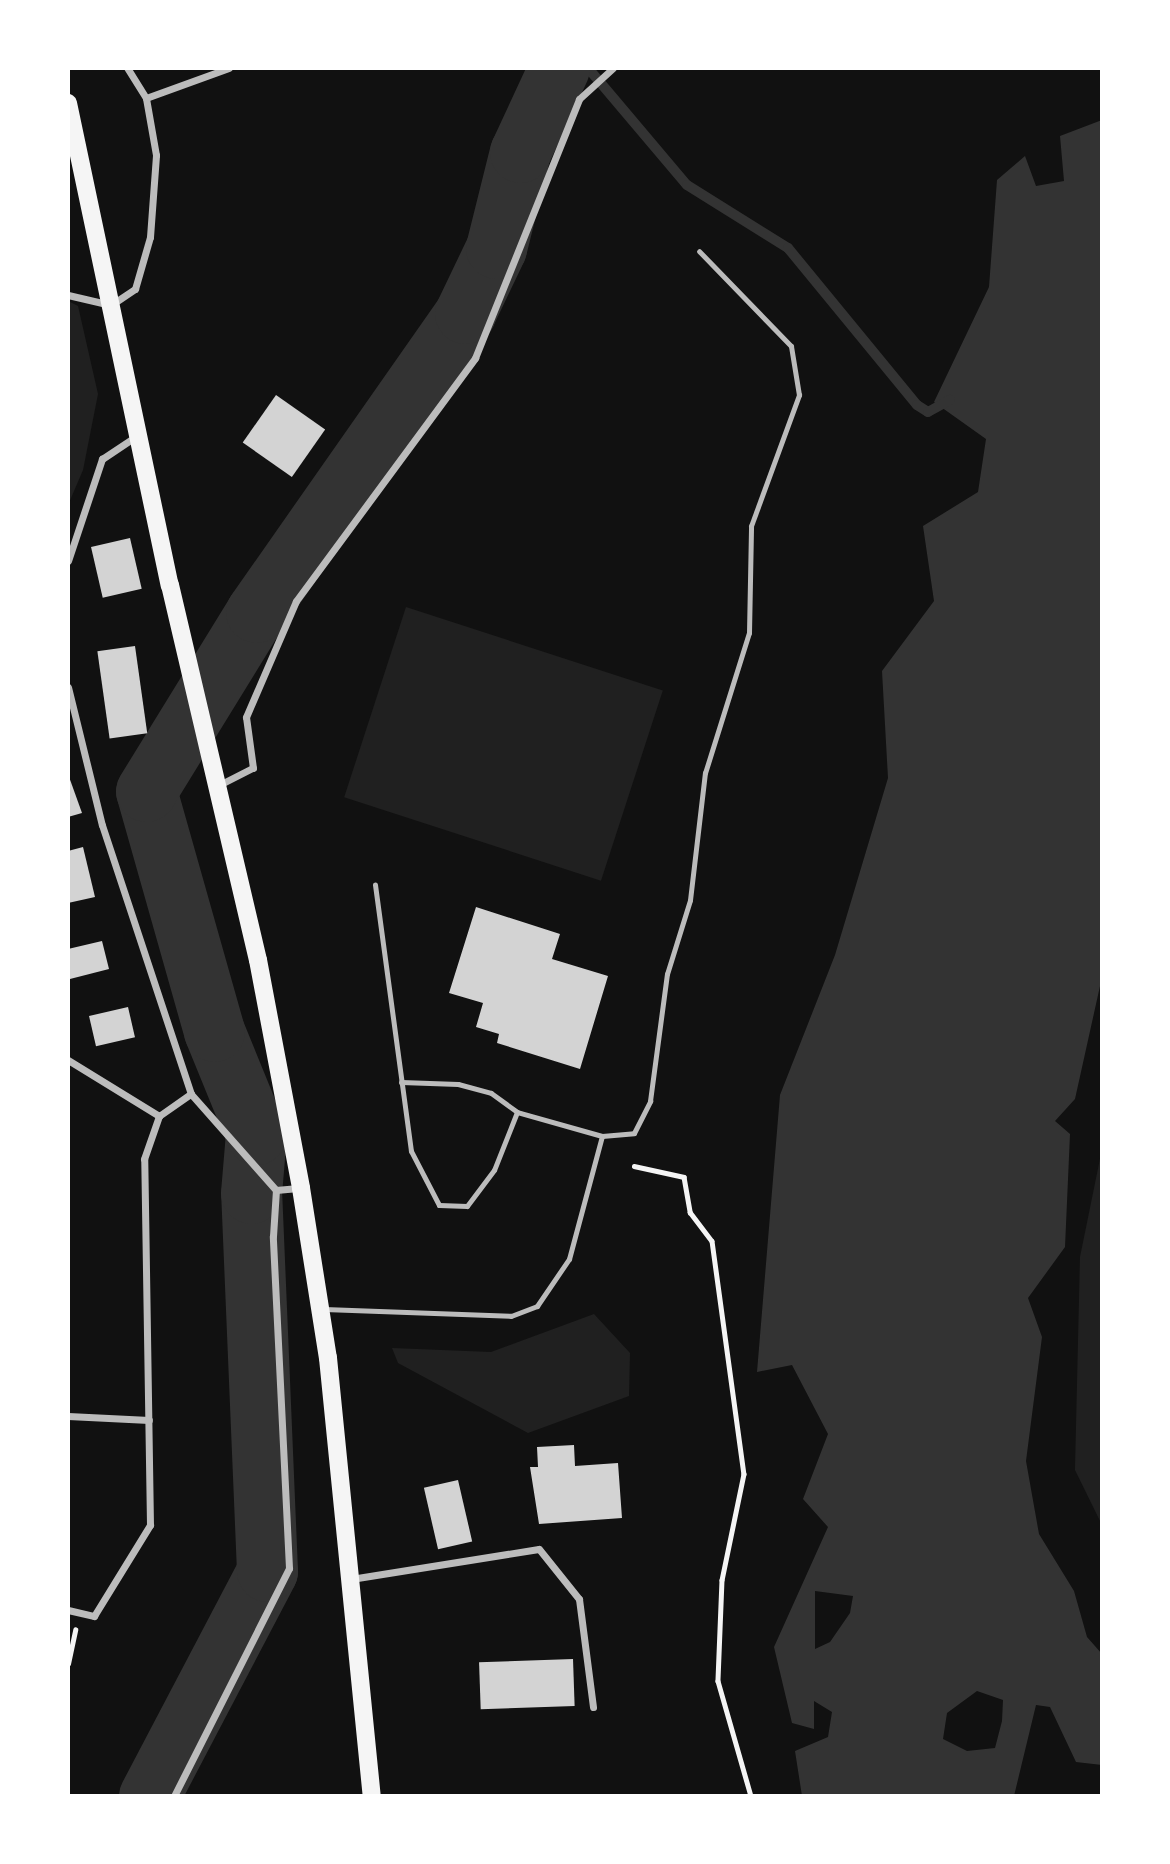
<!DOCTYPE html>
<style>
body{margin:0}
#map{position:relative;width:1170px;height:1864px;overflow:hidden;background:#111;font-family:Rubik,sans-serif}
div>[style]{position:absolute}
.green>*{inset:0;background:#202020;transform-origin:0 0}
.water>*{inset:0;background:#333}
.stream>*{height:10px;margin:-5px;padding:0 5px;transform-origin:5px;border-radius:5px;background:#333}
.river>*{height:61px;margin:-30.5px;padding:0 30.5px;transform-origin:30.5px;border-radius:30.5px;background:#333}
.building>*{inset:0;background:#d3d3d3;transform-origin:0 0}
.path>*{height:4.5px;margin:-2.25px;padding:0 2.25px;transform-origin:2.25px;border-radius:2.25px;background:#f5f5f5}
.service>*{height:5px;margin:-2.5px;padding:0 2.5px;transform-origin:2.5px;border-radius:2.5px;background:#bcbcbc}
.minor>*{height:7px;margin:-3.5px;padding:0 3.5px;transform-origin:3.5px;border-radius:3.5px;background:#bcbcbc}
.primary>*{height:18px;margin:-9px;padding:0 9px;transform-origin:9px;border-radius:9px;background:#f5f5f5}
span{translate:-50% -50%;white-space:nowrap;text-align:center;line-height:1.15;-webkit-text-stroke:6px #fff;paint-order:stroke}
.frame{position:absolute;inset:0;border:70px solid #fff;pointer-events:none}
</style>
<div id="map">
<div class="green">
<i style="clip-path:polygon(68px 301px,78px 306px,98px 394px,83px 470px,68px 505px)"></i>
<i style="left:406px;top:607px;width:270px;height:200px;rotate:18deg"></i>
<i style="clip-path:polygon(1102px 1149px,1102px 1525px,1075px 1470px,1080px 1257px)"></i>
<i style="clip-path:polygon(594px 1314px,630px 1353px,629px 1396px,528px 1433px,398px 1363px,392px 1348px,491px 1352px)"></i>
</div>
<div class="water">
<i style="clip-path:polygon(evenodd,1102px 120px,1102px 977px,1075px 1099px,1055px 1121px,1070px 1134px,1065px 1247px,1028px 1298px,1042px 1337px,1026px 1461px,1039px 1534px,1074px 1591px,1087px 1637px,1102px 1654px,1102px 1765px,1076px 1762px,1050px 1707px,1036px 1705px,1014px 1796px,802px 1796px,795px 1751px,828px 1737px,832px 1712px,814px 1701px,814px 1729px,792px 1723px,774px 1647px,828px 1527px,803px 1499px,828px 1434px,792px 1365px,757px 1372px,780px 1095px,835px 955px,888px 778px,882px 671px,934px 601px,923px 526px,978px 492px,986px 439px,934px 402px,989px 287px,997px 180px,1025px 156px,1036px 186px,1064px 181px,1060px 136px,1102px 120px,815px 1591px,853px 1596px,850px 1613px,830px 1642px,815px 1649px,815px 1591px,1102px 120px,977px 1691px,1003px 1700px,1002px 1721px,995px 1748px,967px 1751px,943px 1739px,947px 1713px,977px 1691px)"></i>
</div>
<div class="stream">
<i style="left:588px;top:68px;width:153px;rotate:49.8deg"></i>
<i style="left:687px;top:185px;width:119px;rotate:32deg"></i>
<i style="left:788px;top:248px;width:203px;rotate:50.6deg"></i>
<i style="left:917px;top:405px;width:13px;rotate:32deg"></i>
<i style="left:928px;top:412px;width:25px;rotate:-29deg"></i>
</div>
<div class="river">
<i style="left:149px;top:1796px;width:254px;rotate:-62.3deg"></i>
<i style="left:267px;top:1571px;width:378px;rotate:-92.4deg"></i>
<i style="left:251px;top:1193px;width:59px;rotate:-85.2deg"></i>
<i style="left:256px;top:1134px;width:111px;rotate:-112.2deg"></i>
<i style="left:214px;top:1031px;width:249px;rotate:-105.8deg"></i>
<i style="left:146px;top:791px;width:210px;rotate:-58.4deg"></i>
<i style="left:256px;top:612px;width:365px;rotate:-55deg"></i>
<i style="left:465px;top:313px;width:72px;rotate:-64.5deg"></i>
<i style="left:496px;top:248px;width:99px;rotate:-76deg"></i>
<i style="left:520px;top:152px;width:93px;rotate:-65.1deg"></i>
</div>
<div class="building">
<i style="left:276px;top:395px;width:60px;height:58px;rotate:35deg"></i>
<i style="left:130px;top:538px;width:52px;height:40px;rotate:77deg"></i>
<i style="left:135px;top:646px;width:88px;height:38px;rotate:82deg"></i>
<i style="clip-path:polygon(68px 774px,82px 813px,68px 817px)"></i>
<i style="clip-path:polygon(83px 847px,95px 897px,68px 903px,68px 851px)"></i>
<i style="clip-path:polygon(476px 907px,560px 934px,552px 959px,608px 976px,580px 1069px,497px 1043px,499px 1034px,476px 1027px,483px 1003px,449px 993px)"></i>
<i style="clip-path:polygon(102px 941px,109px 969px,70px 979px,68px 949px)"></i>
<i style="left:128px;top:1007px;width:31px;height:40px;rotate:77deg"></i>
<i style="clip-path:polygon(574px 1445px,575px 1466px,618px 1463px,622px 1518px,539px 1524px,530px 1467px,538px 1467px,537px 1447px)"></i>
<i style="left:458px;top:1480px;width:63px;height:35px;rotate:77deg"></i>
<i style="left:573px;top:1659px;width:47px;height:94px;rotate:88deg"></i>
</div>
<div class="path">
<i style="left:634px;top:1166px;width:51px;rotate:12.4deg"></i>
<i style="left:684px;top:1177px;width:36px;rotate:80deg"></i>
<i style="left:690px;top:1212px;width:36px;rotate:53deg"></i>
<i style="left:712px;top:1241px;width:235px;rotate:82.2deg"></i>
<i style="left:744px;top:1474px;width:108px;rotate:101.7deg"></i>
<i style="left:722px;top:1580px;width:101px;rotate:92.3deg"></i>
<i style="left:718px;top:1681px;width:120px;rotate:74deg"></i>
<i style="left:68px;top:1664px;width:35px;rotate:-78deg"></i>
</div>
<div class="service">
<i style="left:401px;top:1082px;width:57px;rotate:2deg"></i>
<i style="left:458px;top:1084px;width:34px;rotate:15deg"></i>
<i style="left:491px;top:1093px;width:32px;rotate:36deg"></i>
<i style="left:602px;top:1136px;width:32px;rotate:-5deg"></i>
<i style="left:634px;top:1133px;width:36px;rotate:-63deg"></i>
<i style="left:650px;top:1101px;width:128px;rotate:-82.4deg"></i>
<i style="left:667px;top:974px;width:77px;rotate:-72.7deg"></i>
<i style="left:690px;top:900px;width:128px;rotate:-83.3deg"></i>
<i style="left:705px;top:773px;width:147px;rotate:-72.6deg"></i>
<i style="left:749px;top:633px;width:107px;rotate:-88.9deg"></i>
<i style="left:751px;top:526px;width:140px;rotate:-69.9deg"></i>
<i style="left:799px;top:395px;width:50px;rotate:-99.3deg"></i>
<i style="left:791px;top:346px;width:132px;rotate:-134.1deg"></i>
<i style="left:324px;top:1309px;width:187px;rotate:2.1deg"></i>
<i style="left:511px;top:1316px;width:28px;rotate:-21deg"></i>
<i style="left:537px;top:1306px;width:57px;rotate:-55.8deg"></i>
<i style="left:569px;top:1259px;width:127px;rotate:-75deg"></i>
<i style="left:602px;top:1136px;width:88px;rotate:-164.2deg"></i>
<i style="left:517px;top:1112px;width:62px;rotate:111.6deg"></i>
<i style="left:494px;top:1170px;width:45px;rotate:126.9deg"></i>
<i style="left:467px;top:1206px;width:28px;rotate:-178deg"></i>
<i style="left:439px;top:1205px;width:61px;rotate:-117.4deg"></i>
<i style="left:411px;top:1151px;width:269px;rotate:-97.7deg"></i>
</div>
<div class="minor">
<i style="left:146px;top:98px;width:88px;rotate:-19.9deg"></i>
<i style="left:68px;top:295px;width:44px;rotate:13.1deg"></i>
<i style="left:111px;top:305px;width:29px;rotate:-34deg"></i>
<i style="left:135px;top:289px;width:54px;rotate:-73.9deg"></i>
<i style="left:150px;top:237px;width:82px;rotate:-85.8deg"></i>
<i style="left:156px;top:155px;width:58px;rotate:-100deg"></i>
<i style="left:146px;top:98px;width:36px;rotate:-122deg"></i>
<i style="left:68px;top:561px;width:108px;rotate:-71.6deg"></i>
<i style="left:102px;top:459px;width:43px;rotate:-33.7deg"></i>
<i style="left:68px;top:687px;width:142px;rotate:76.2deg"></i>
<i style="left:102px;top:825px;width:283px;rotate:71.7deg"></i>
<i style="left:191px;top:1094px;width:128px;rotate:48.5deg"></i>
<i style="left:276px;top:1190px;width:25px;rotate:-5deg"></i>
<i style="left:219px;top:785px;width:38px;rotate:-27deg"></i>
<i style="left:253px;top:768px;width:51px;rotate:-97.8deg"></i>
<i style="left:246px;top:717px;width:126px;rotate:-66.7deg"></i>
<i style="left:296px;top:601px;width:302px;rotate:-53.6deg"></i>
<i style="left:475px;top:358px;width:279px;rotate:-68.1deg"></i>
<i style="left:579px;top:99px;width:46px;rotate:-42.4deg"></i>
<i style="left:68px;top:1060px;width:107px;rotate:31.6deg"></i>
<i style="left:68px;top:1416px;width:81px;rotate:2.8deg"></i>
<i style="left:351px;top:1579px;width:190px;rotate:-9.1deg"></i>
<i style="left:539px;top:1549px;width:64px;rotate:51.3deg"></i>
<i style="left:579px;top:1599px;width:109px;rotate:82.6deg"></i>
<i style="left:68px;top:1610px;width:27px;rotate:13deg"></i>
<i style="left:94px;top:1616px;width:107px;rotate:-58.4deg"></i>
<i style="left:150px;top:1525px;width:366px;rotate:-90.9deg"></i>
<i style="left:144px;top:1159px;width:46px;rotate:-70.8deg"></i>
<i style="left:159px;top:1116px;width:39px;rotate:-35deg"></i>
<i style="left:174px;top:1796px;width:255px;rotate:-63.2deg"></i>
<i style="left:289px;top:1568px;width:332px;rotate:-92.8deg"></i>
<i style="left:273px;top:1236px;width:46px;rotate:-86.3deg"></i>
</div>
<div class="primary">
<i style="left:68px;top:103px;width:493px;rotate:78.1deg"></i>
<i style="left:170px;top:585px;width:385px;rotate:76.8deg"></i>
<i style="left:258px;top:960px;width:232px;rotate:79.3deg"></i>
<i style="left:301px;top:1188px;width:172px;rotate:81deg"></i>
<i style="left:328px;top:1358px;width:440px;rotate:84.3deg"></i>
</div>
<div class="frame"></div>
</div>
